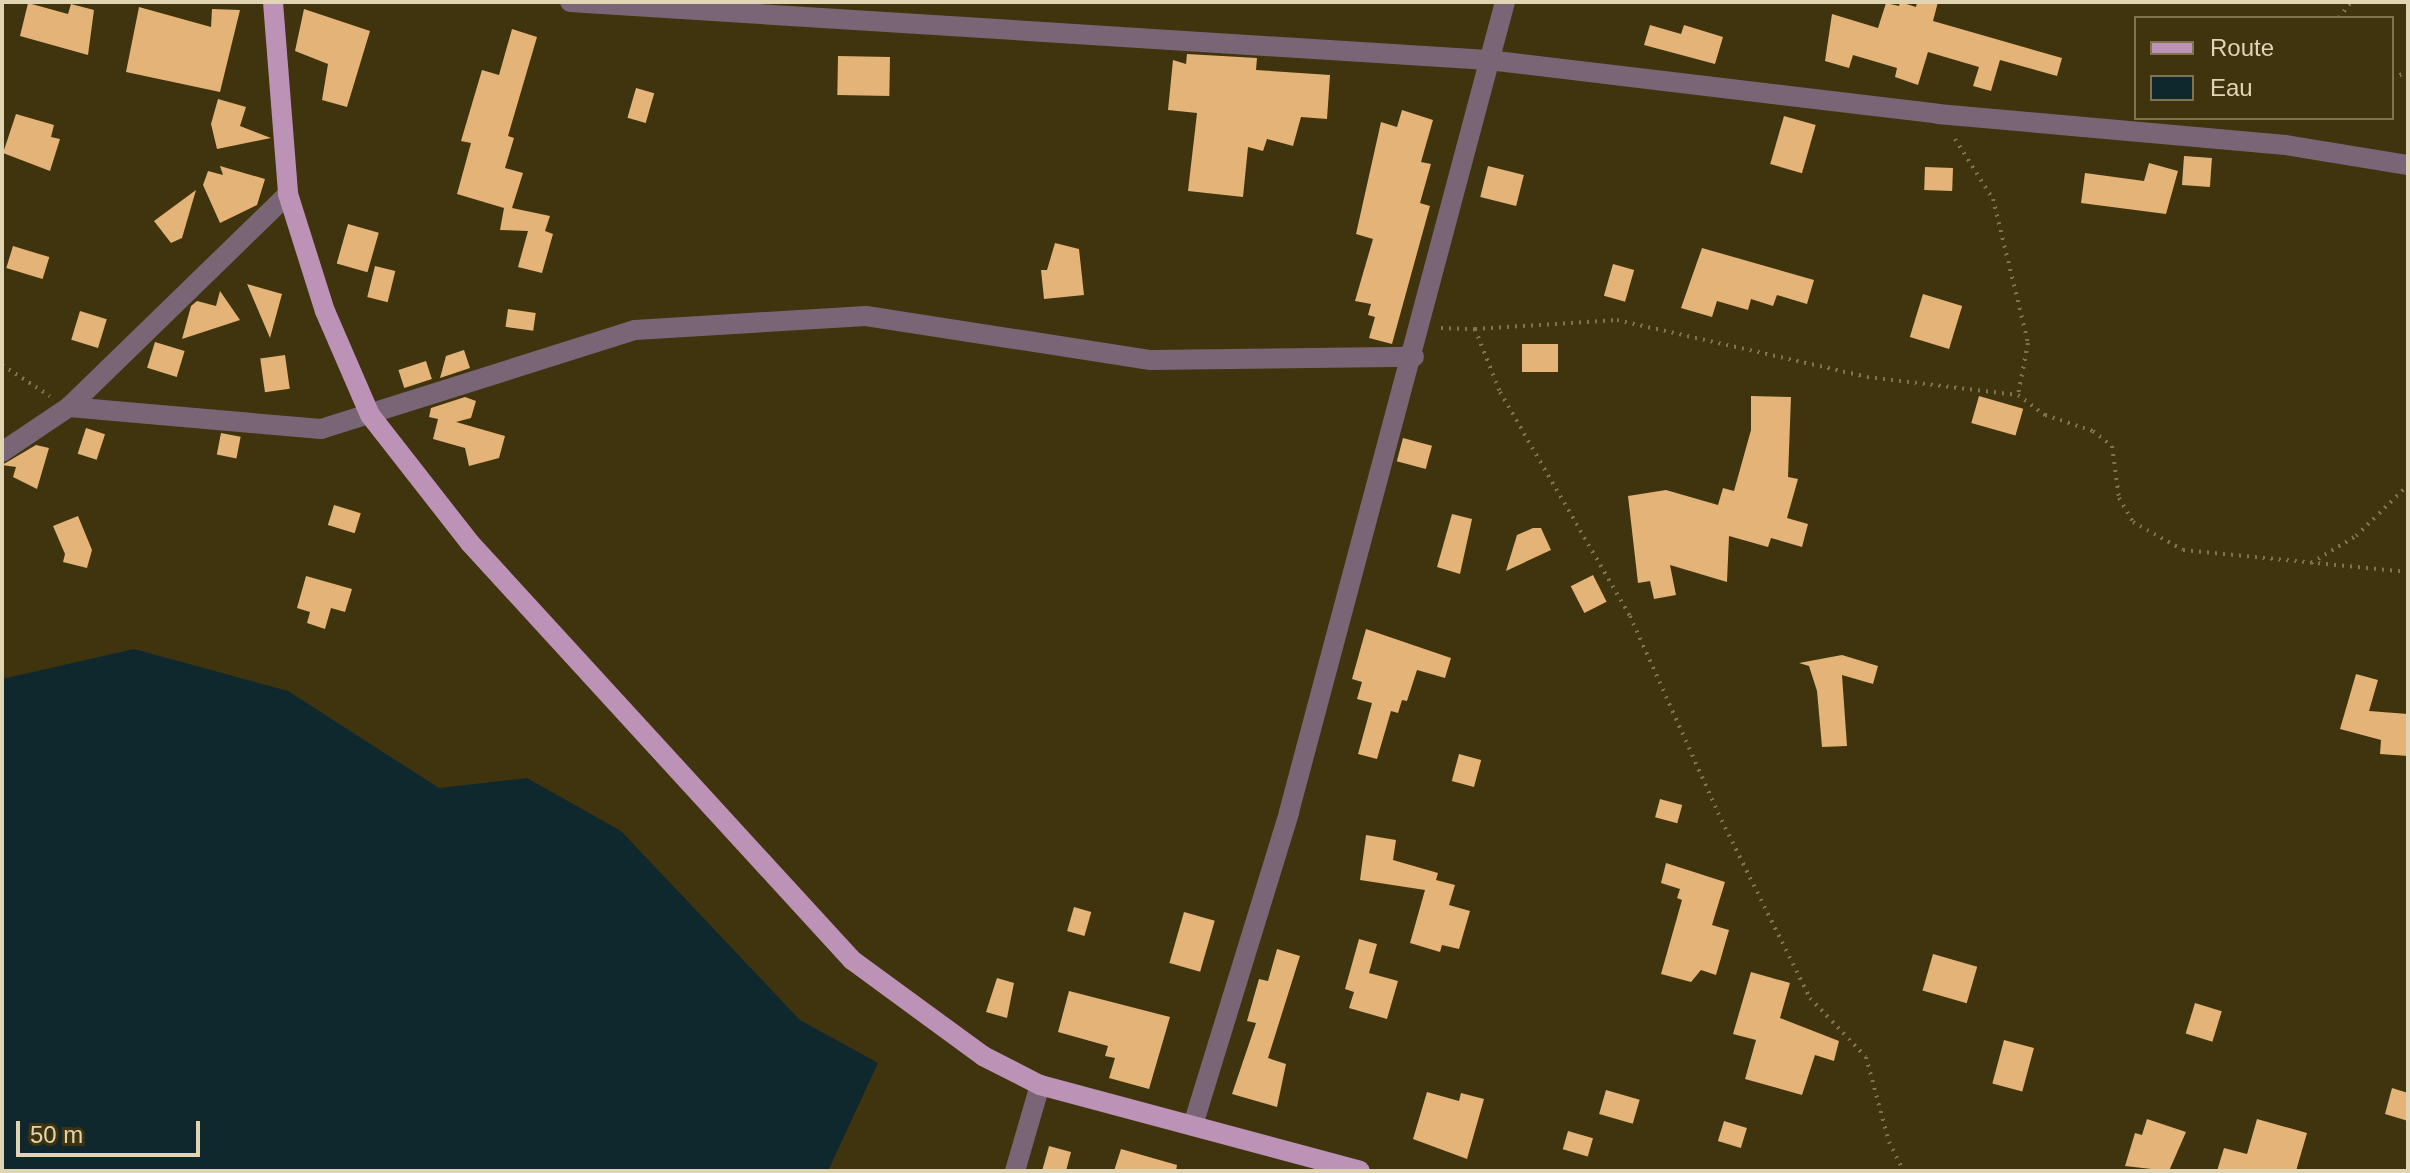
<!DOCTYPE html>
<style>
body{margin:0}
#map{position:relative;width:2410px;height:1173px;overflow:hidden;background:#40340e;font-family:Arial,sans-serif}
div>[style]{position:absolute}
.water>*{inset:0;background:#0e282d}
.building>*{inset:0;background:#e3b377;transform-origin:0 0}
.path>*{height:4px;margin-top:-2px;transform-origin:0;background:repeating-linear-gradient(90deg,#80744f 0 2px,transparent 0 8px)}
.minor>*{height:20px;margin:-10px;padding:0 10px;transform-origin:10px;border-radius:10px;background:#7a6576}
.major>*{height:20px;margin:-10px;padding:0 10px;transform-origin:10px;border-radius:10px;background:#bc93b6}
span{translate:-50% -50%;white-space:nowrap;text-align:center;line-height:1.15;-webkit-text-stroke:8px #40340e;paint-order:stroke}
.frame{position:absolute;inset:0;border:4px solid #e0d4b2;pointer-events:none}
.legend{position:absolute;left:2134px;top:16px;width:260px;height:104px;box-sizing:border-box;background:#40340e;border:2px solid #807450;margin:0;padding:10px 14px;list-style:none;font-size:24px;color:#e0d4b2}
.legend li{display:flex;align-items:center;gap:16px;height:40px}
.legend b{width:40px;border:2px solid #807450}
.scale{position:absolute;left:16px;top:1121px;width:184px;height:36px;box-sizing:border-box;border:4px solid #e0d4b2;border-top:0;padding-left:10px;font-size:24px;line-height:28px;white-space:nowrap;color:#e0d4b2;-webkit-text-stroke:6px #40340e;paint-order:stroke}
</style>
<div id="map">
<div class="water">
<i style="clip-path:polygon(134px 649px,288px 691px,439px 788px,527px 778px,621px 831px,800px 1020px,878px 1063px,828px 1171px,2px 1171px,2px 679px)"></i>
</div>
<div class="building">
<i style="clip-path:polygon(1900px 2px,1916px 7px,1917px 2px,1938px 2px,1933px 21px,2062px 58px,2057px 76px,2000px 60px,1991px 91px,1973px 86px,1979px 67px,1928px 52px,1918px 85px,1895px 77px,1897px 68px,1853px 55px,1849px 68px,1825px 61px,1832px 14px,1878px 28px,1886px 3px,1899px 6px)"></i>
<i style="clip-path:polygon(28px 3px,68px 14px,71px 4px,94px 10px,88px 55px,20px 36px)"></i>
<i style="clip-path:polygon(139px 7px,211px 27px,212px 9px,240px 10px,220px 92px,126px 72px)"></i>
<i style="clip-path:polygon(304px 9px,370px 31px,347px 107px,322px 100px,328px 64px,295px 51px)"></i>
<i style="clip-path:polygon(1650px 25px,1681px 34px,1684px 25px,1723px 37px,1715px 64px,1644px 45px)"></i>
<i style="clip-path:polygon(512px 29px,537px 37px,508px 136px,514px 138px,505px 168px,523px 173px,512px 208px,550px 216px,545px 231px,553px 234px,542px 273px,518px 267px,528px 231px,500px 230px,504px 208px,457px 194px,471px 143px,461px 141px,482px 70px,499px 75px)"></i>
<i style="clip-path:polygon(1187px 54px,1257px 58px,1256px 70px,1330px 75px,1327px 119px,1301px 117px,1293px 146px,1267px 139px,1263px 151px,1248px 147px,1243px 197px,1188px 191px,1197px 113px,1168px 110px,1173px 60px,1186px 64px)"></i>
<i style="left:838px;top:56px;width:52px;height:39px;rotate:1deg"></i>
<i style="left:636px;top:88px;width:19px;height:31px;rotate:16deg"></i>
<i style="clip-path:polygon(218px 99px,246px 107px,240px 126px,271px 138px,217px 149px,211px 124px)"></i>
<i style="clip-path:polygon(1402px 110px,1433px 120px,1421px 162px,1431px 164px,1420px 203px,1430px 206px,1392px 344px,1369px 338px,1375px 317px,1368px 315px,1371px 304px,1355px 301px,1373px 239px,1356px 234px,1381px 122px,1397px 127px)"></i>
<i style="clip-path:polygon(16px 114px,54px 125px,51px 137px,60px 139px,50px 171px,3px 153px)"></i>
<i style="left:1784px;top:116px;width:33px;height:50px;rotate:16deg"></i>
<i style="left:2184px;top:156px;width:28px;height:29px;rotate:4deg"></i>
<i style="clip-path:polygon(2149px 163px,2178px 171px,2166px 214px,2081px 203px,2085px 173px,2144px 181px)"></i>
<i style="clip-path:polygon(220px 166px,265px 179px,257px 205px,220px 223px,203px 185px,208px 171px,223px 175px)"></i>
<i style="left:1488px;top:166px;width:37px;height:32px;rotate:14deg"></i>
<i style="left:1925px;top:167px;width:28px;height:23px;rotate:2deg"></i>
<i style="clip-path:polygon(196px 190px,182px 238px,171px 243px,154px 221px)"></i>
<i style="left:348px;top:224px;width:32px;height:41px;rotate:16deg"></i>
<i style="clip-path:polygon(1055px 243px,1079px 249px,1084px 295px,1044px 299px,1041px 270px,1047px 270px)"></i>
<i style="left:13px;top:246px;width:38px;height:23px;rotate:17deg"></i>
<i style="clip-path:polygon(1702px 248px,1814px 280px,1807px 304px,1777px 295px,1773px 306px,1751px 299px,1748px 310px,1717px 301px,1712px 317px,1681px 308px)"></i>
<i style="left:1613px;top:264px;width:22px;height:33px;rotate:16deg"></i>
<i style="left:375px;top:266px;width:21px;height:32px;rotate:14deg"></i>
<i style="clip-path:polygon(247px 284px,282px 294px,270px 338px)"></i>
<i style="clip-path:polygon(220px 291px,240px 320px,182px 339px,191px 306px,197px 301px,216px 306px)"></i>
<i style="left:1923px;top:294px;width:41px;height:45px;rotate:17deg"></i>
<i style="left:508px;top:309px;width:28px;height:18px;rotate:8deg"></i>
<i style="left:80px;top:311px;width:28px;height:30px;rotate:17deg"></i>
<i style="left:155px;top:342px;width:31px;height:27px;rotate:17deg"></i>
<i style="left:1558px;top:344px;width:28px;height:36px;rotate:90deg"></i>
<i style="clip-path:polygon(464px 350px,470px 368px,440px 378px,446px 356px)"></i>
<i style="left:285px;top:355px;width:34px;height:25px;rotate:82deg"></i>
<i style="left:426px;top:361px;width:19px;height:29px;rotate:72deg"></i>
<i style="clip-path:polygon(1751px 396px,1791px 397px,1788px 477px,1798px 479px,1787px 518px,1808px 524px,1802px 547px,1771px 538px,1768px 547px,1729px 536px,1727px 582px,1670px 565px,1676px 595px,1654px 599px,1650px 581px,1638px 583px,1628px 496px,1666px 490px,1718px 505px,1723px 488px,1734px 491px,1751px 430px)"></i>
<i style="left:1979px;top:396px;width:46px;height:28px;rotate:16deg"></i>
<i style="clip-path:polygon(465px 397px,476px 401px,471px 418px,456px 422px,505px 436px,499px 458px,469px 466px,465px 448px,433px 439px,438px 419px,429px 417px,431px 408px)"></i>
<i style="left:86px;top:428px;width:20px;height:27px;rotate:18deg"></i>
<i style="left:221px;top:433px;width:20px;height:22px;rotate:11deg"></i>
<i style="left:1403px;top:438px;width:30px;height:24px;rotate:15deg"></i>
<i style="clip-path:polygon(36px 445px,49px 448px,37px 489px,13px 477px,16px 467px,2px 465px)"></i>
<i style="left:334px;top:505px;width:28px;height:21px;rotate:17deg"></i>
<i style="clip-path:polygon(1452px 514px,1472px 519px,1460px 574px,1437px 567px)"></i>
<i style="clip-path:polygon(78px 516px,92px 550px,87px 568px,63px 562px,65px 554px,53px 526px)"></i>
<i style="clip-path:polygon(1533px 528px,1541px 528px,1551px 550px,1506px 571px,1517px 535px)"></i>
<i style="left:1593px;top:575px;width:30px;height:25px;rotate:63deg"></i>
<i style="clip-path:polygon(306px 576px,352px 589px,345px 612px,331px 608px,325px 629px,307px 623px,310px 612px,297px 608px)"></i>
<i style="clip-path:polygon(1366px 629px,1451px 658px,1445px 678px,1417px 670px,1407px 701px,1402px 700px,1398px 713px,1391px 711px,1377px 759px,1358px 754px,1372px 703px,1357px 699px,1362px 682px,1352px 679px)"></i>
<i style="clip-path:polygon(1842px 655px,1878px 666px,1873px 684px,1842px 675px,1847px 746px,1822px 747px,1817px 691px,1809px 666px,1799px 663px)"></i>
<i style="clip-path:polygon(2356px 674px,2378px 680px,2369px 711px,2408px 714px,2408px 756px,2380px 754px,2381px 740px,2340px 729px)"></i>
<i style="left:1459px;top:754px;width:23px;height:28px;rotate:15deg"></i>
<i style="left:1660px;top:799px;width:23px;height:19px;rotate:15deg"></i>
<i style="clip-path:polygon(1366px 835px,1396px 840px,1393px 860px,1438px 873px,1436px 880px,1455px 885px,1449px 905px,1470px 911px,1459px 949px,1442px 945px,1440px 952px,1410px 943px,1425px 890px,1360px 880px)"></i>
<i style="clip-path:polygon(1666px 863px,1725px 882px,1712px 925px,1729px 930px,1716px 975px,1701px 970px,1691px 982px,1661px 974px,1682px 900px,1677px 898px,1680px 889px,1661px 883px)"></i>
<i style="left:1074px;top:907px;width:18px;height:25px;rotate:16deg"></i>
<i style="left:1184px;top:912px;width:32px;height:53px;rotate:16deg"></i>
<i style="clip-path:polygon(1359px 939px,1377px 944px,1369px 973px,1398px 981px,1387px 1019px,1349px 1008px,1354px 992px,1345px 989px)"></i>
<i style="clip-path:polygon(1277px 949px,1300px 956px,1268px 1058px,1286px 1064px,1277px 1107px,1232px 1094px,1256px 1023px,1247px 1021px,1259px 979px,1268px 981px)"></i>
<i style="left:1933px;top:954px;width:46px;height:38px;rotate:16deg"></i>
<i style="clip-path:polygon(1751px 972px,1790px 983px,1780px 1018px,1839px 1041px,1834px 1061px,1815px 1055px,1802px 1095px,1745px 1079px,1756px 1040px,1733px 1034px)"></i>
<i style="clip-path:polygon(997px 978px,1014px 983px,1007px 1018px,986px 1012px)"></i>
<i style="clip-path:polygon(1069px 991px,1170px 1017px,1149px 1089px,1109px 1078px,1115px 1058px,1105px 1056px,1108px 1046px,1058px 1032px)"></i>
<i style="left:2195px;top:1003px;width:28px;height:32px;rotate:17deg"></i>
<i style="left:2004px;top:1040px;width:31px;height:45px;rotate:15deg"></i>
<i style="clip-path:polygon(2392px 1088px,2408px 1093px,2408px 1121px,2385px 1114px)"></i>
<i style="left:1606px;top:1090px;width:35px;height:25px;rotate:16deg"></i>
<i style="clip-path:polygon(1427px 1092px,1459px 1101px,1461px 1093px,1484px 1099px,1467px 1159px,1413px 1139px)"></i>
<i style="clip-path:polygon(2147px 1119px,2186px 1132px,2169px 1171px,2125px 1166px,2135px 1133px,2142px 1135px)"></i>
<i style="clip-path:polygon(2257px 1119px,2307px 1133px,2296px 1171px,2217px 1171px,2224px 1148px,2247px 1154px)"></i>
<i style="left:1724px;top:1121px;width:24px;height:21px;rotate:17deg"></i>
<i style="left:1568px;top:1131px;width:26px;height:19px;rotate:16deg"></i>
<i style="clip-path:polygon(1049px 1146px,1071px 1152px,1066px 1171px,1042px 1171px)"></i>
<i style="clip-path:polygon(1121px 1149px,1177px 1165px,1176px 1171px,1114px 1171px)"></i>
</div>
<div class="path">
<i style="left:2339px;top:18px;width:20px;rotate:-53deg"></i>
<i style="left:2392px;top:78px;width:17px;rotate:-21deg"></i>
<i style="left:1955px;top:139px;width:71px;rotate:57.7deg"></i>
<i style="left:1993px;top:199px;width:148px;rotate:76.3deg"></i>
<i style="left:2028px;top:343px;width:53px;rotate:100.9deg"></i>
<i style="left:2018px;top:395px;width:34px;rotate:37deg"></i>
<i style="left:2045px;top:415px;width:51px;rotate:18.4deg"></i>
<i style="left:2093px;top:431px;width:24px;rotate:38deg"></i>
<i style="left:2112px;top:446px;width:52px;rotate:82.3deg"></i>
<i style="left:2119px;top:498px;width:28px;rotate:60deg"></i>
<i style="left:2133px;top:522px;width:57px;rotate:29.2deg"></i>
<i style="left:2183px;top:550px;width:226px;rotate:5.6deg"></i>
<i style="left:1441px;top:328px;width:34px;rotate:2deg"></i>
<i style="left:1475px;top:329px;width:68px;rotate:68.4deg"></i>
<i style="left:1500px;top:392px;width:259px;rotate:59.9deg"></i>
<i style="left:1630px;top:616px;width:216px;rotate:65.9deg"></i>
<i style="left:1718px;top:813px;width:207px;rotate:63.6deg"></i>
<i style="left:1810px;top:998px;width:81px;rotate:46.5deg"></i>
<i style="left:1866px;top:1057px;width:88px;rotate:74.9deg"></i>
<i style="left:1889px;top:1142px;width:33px;rotate:63deg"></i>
<i style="left:1475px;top:329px;width:142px;rotate:-3.6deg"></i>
<i style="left:1617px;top:320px;width:256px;rotate:12.8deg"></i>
<i style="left:1867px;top:377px;width:152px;rotate:6.8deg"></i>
<i style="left:2px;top:365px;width:57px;rotate:32.9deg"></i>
<i style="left:2311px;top:563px;width:52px;rotate:-31deg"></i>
<i style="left:2356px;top:536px;width:73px;rotate:-44.4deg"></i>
</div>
<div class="minor">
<i style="left:570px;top:2px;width:920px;rotate:3.62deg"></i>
<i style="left:1488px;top:60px;width:453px;rotate:6.8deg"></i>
<i style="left:1938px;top:114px;width:349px;rotate:5.1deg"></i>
<i style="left:2286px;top:145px;width:124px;rotate:9.3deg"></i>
<i style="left:69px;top:407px;width:253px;rotate:5deg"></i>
<i style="left:321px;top:429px;width:329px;rotate:-17.5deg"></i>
<i style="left:635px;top:330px;width:231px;rotate:-3.5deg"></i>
<i style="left:866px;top:316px;width:288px;rotate:8.8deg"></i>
<i style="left:1151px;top:360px;width:263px;rotate:-0.7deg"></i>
<i style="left:2px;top:452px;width:81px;rotate:-33.9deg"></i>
<i style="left:69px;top:407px;width:305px;rotate:-44.2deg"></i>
<i style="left:1193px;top:1125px;width:327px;rotate:-72.9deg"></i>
<i style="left:1289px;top:812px;width:838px;rotate:-75.07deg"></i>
<i style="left:1015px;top:1171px;width:90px;rotate:-73.8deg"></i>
</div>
<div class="major">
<i style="left:273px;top:2px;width:193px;rotate:85.5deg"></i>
<i style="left:288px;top:194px;width:123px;rotate:72.5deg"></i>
<i style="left:325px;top:311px;width:113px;rotate:66.6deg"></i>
<i style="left:370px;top:415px;width:162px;rotate:52deg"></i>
<i style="left:470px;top:543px;width:566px;rotate:47.51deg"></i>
<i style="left:852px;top:960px;width:162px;rotate:36.2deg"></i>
<i style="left:983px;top:1056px;width:64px;rotate:27deg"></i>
<i style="left:1040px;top:1085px;width:331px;rotate:15deg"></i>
</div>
<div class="frame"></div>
<ul class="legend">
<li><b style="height:10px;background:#bc93b6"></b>Route</li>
<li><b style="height:22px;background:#0e282d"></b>Eau</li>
</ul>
<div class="scale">50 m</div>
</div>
